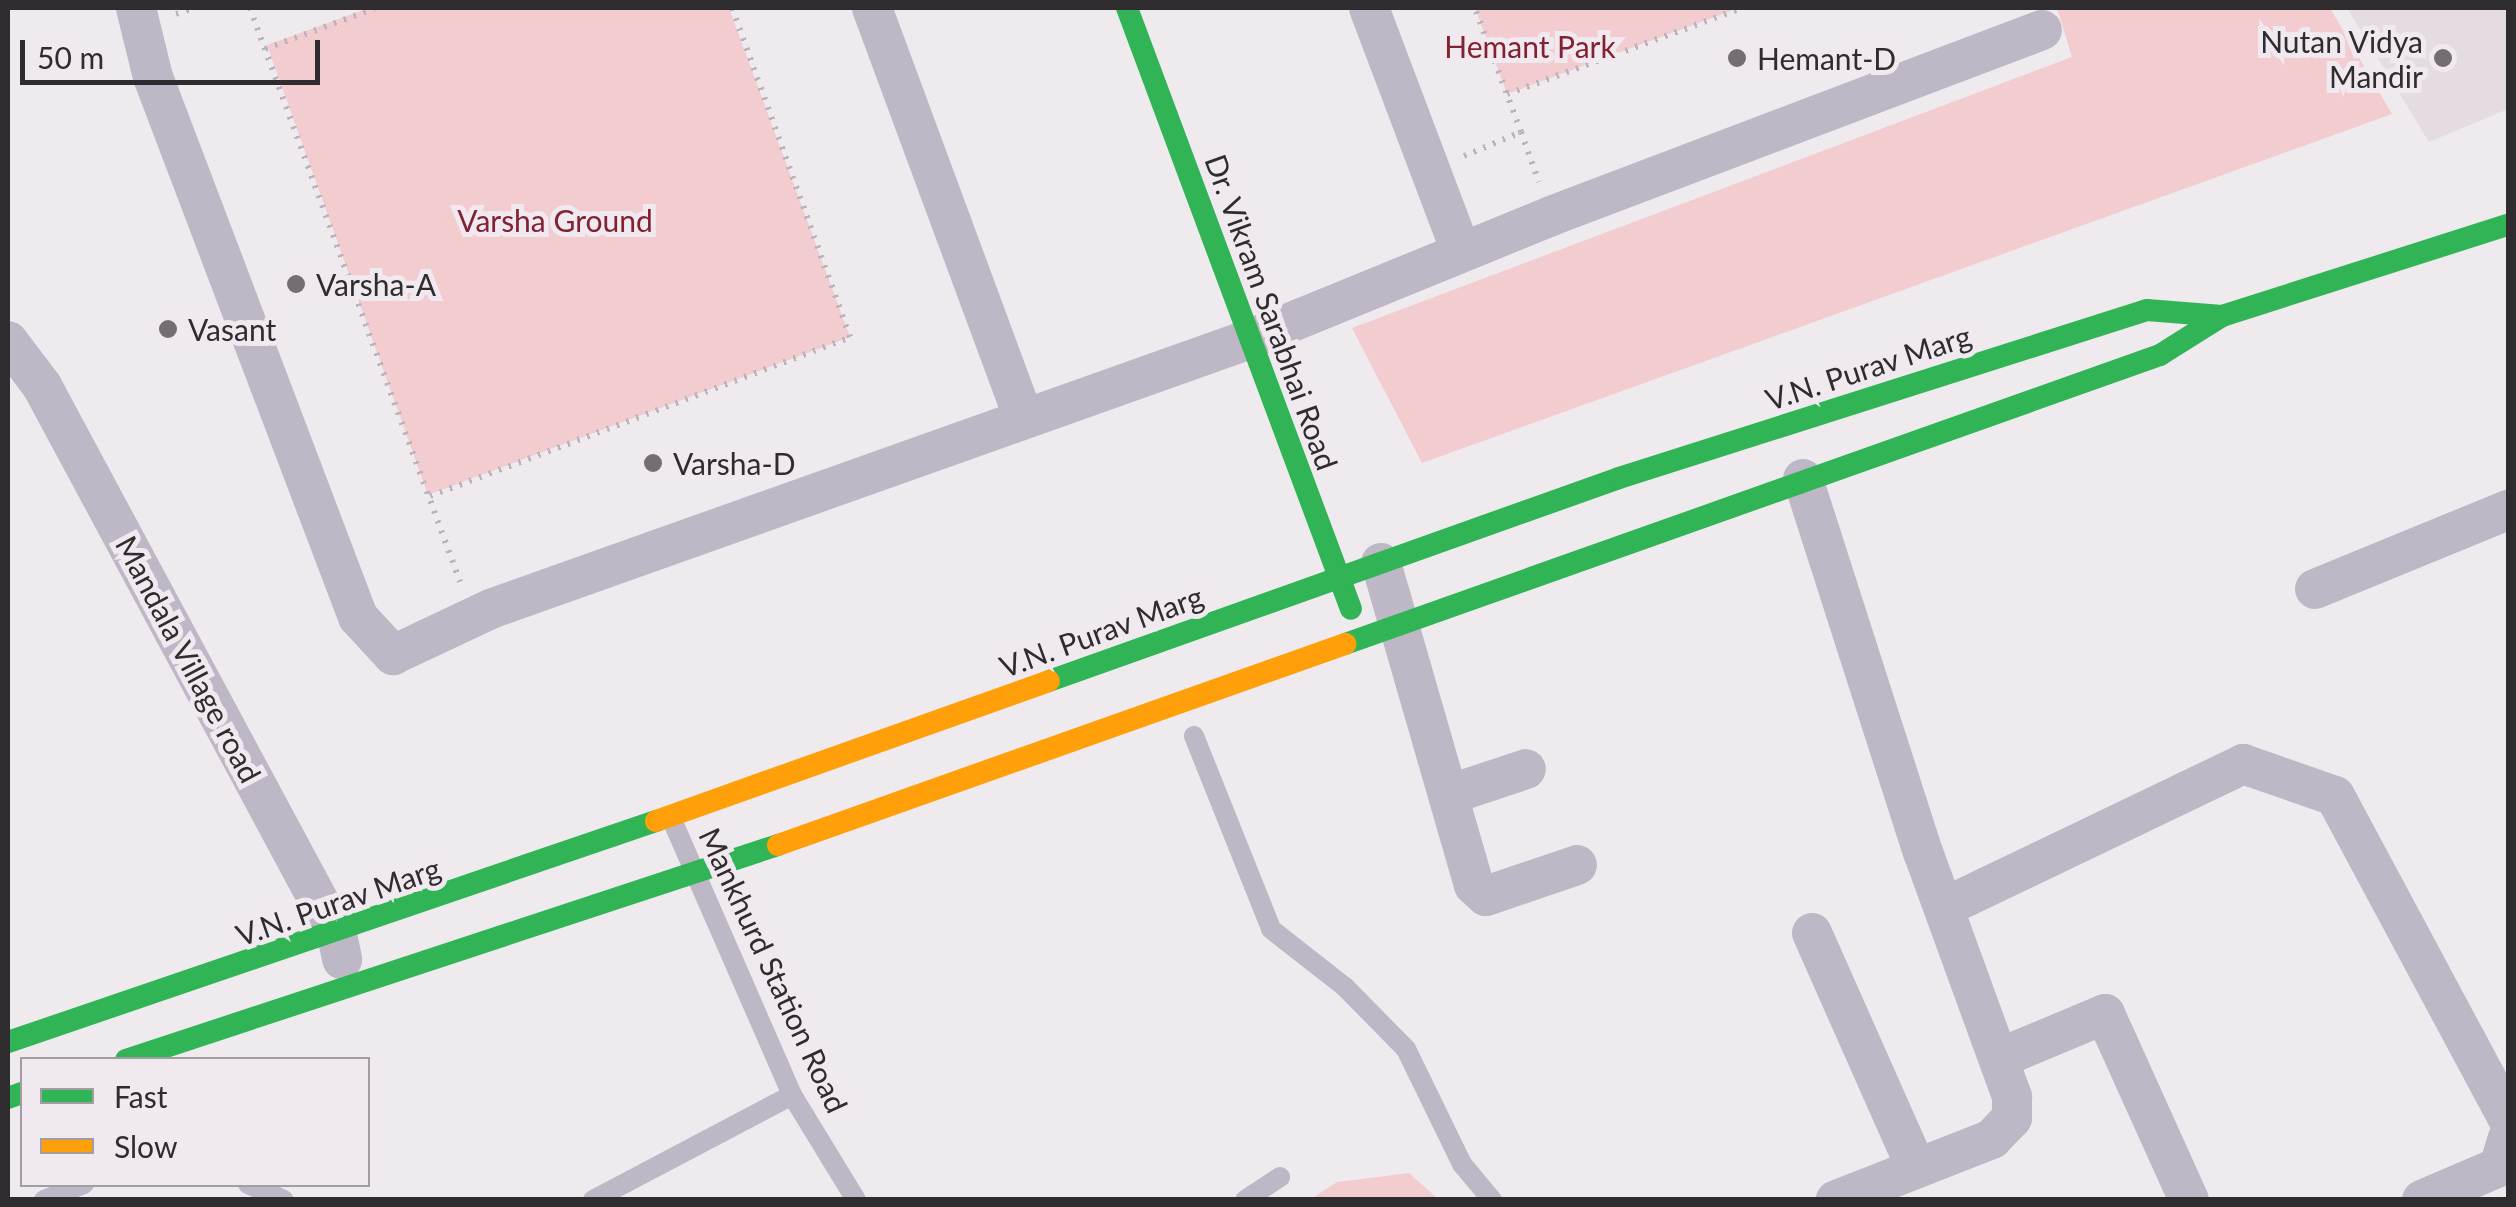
<!DOCTYPE html>
<style>
body{margin:0}
#map{position:relative;width:2516px;height:1207px;overflow:hidden;background:#efeaee;font-family:Lato,sans-serif}
div>[style]{position:absolute}
.built>*{inset:0;background:#e4dbe3}
.green>*{inset:0;background:#f2cccf}
.path>*{height:6px;margin-top:-3px;transform-origin:0;background:repeating-linear-gradient(90deg,#b9b4bd 0 2.5px,transparent 0 10.5px)}
.lane>*{height:20px;margin:-10px;padding:0 10px;transform-origin:10px;border-radius:10px;background:#beb7c5}
.street>*{height:40px;margin:-20px;padding:0 20px;transform-origin:20px;border-radius:20px;background:#beb7c5}
.fast>*{height:22px;margin:-11px;padding:0 11px;transform-origin:11px;border-radius:11px;background:#30b455}
.slow>*{height:22px;margin:-11px;padding:0 11px;transform-origin:11px;border-radius:11px;background:#ff9f0a}
.dots>*{width:28px;height:28px;translate:-50% -50%;box-sizing:border-box;border:5px solid #f0e9ef;border-radius:50%}
span{translate:-50% -50%;white-space:nowrap;text-align:center;line-height:1.15;-webkit-text-stroke:10px #f0e9ef;paint-order:stroke}
.poi-label{font-size:30px;color:#2f2c2f}
.right{translate:-100% -50%;text-align:right}
.left{translate:0 -50%;text-align:left}
.park-label{font-size:30px;color:#822130}
.street-label{font-size:30px;color:#2f2c2f}
.frame{position:absolute;inset:0;border:10px solid #2f2c2f;pointer-events:none}
.legend{position:absolute;left:20px;top:1057px;width:350px;height:130px;box-sizing:border-box;background:#f0e9ef;border:2px solid #a39da2;margin:0;padding:12px 18px;list-style:none;font-size:30px;color:#2f2c2f}
.legend li{display:flex;align-items:center;gap:20px;height:50px}
.legend b{width:50px;border:2px solid #a39da2}
.scale{position:absolute;left:20px;top:40px;width:300px;height:45px;box-sizing:border-box;border:5px solid #2f2c2f;border-top:0;padding-left:12px;font-size:30px;line-height:35px;white-space:nowrap;color:#2f2c2f;-webkit-text-stroke:8px #f0e9ef;paint-order:stroke}
</style>
<div id="map">
<div class="built">
<i style="clip-path:polygon(2347px 8px,2508px 8px,2508px 109px,2429px 142px)"></i>
</div>
<div class="green">
<i style="clip-path:polygon(369px 8px,729px 8px,850px 337px,428px 495px,267px 45px)"></i>
<i style="clip-path:polygon(1475px 8px,1739px 8px,1507px 94px)"></i>
<i style="clip-path:polygon(2057px 8px,2330px 8px,2392px 114px,1422px 463px,1352px 328px,2072px 57px)"></i>
<i style="clip-path:polygon(1409px 1173px,1438px 1199px,1311px 1199px,1337px 1182px)"></i>
</div>
<div class="path">
<i style="left:250px;top:8px;width:611px;rotate:69.9deg"></i>
<i style="left:176px;top:14px;width:19px;rotate:-18deg"></i>
<i style="left:265px;top:49px;width:117px;rotate:-20.4deg"></i>
<i style="left:1507px;top:94px;width:250px;rotate:-20.1deg"></i>
<i style="left:1521px;top:132px;width:53px;rotate:70.2deg"></i>
<i style="left:1464px;top:156px;width:62px;rotate:-22.8deg"></i>
<i style="left:1521px;top:132px;width:132px;rotate:-110.4deg"></i>
<i style="left:430px;top:496px;width:449px;rotate:-20.7deg"></i>
<i style="left:850px;top:337px;width:350px;rotate:-109.7deg"></i>
</div>
<div class="lane">
<i style="left:1194px;top:736px;width:208px;rotate:68.2deg"></i>
<i style="left:1271px;top:929px;width:94px;rotate:38.1deg"></i>
<i style="left:1345px;top:987px;width:87px;rotate:45.5deg"></i>
<i style="left:1406px;top:1049px;width:128px;rotate:64deg"></i>
<i style="left:1462px;top:1164px;width:47px;rotate:50.2deg"></i>
<i style="left:672px;top:820px;width:300px;rotate:66.4deg"></i>
<i style="left:792px;top:1095px;width:123px;rotate:58.6deg"></i>
<i style="left:248px;top:1184px;width:39px;rotate:24deg"></i>
<i style="left:44px;top:1200px;width:43px;rotate:-21.8deg"></i>
<i style="left:593px;top:1200px;width:225px;rotate:-27.8deg"></i>
<i style="left:1245px;top:1200px;width:42px;rotate:-33.3deg"></i>
</div>
<div class="street">
<i style="left:136px;top:8px;width:71px;rotate:76.2deg"></i>
<i style="left:153px;top:77px;width:578px;rotate:69.21deg"></i>
<i style="left:358px;top:617px;width:52px;rotate:47.4deg"></i>
<i style="left:393px;top:655px;width:110px;rotate:-25.2deg"></i>
<i style="left:493px;top:608px;width:803px;rotate:-19.56deg"></i>
<i style="left:1250px;top:339px;width:325px;rotate:-22.2deg"></i>
<i style="left:1551px;top:216px;width:525px;rotate:-20.75deg"></i>
<i style="left:872px;top:8px;width:437px;rotate:69.7deg"></i>
<i style="left:1369px;top:8px;width:261px;rotate:69.3deg"></i>
<i style="left:8px;top:341px;width:56px;rotate:52.9deg"></i>
<i style="left:42px;top:386px;width:623px;rotate:61.75deg"></i>
<i style="left:337px;top:935px;width:25px;rotate:78deg"></i>
<i style="left:1803px;top:479px;width:392px;rotate:72.2deg"></i>
<i style="left:1923px;top:852px;width:261px;rotate:70deg"></i>
<i style="left:2012px;top:1097px;width:21px;rotate:90deg"></i>
<i style="left:2012px;top:1118px;width:29px;rotate:134deg"></i>
<i style="left:1992px;top:1139px;width:168px;rotate:158.6deg"></i>
<i style="left:1381px;top:563px;width:335px;rotate:73.9deg"></i>
<i style="left:1474px;top:885px;width:16px;rotate:43deg"></i>
<i style="left:1486px;top:896px;width:96px;rotate:-18.8deg"></i>
<i style="left:2315px;top:589px;width:209px;rotate:-22.3deg"></i>
<i style="left:1448px;top:795px;width:82px;rotate:-18.4deg"></i>
<i style="left:1945px;top:907px;width:331px;rotate:-25.6deg"></i>
<i style="left:2243px;top:764px;width:97px;rotate:19.2deg"></i>
<i style="left:2335px;top:796px;width:366px;rotate:61.8deg"></i>
<i style="left:1812px;top:933px;width:257px;rotate:66.1deg"></i>
<i style="left:2000px;top:1058px;width:114px;rotate:-22.7deg"></i>
<i style="left:2105px;top:1014px;width:204px;rotate:65.7deg"></i>
<i style="left:2422px;top:1200px;width:84px;rotate:-23.2deg"></i>
<i style="left:2499px;top:1167px;width:30px;rotate:-73deg"></i>
</div>
<div class="fast">
<i style="left:1127px;top:8px;width:641px;rotate:69.56deg"></i>
<i style="left:1345px;top:644px;width:865px;rotate:-19.52deg"></i>
<i style="left:2160px;top:355px;width:73px;rotate:-32.2deg"></i>
<i style="left:2222px;top:316px;width:300px;rotate:-17.7deg"></i>
<i style="left:1049px;top:681px;width:605px;rotate:-19.6deg"></i>
<i style="left:1619px;top:478px;width:554px;rotate:-17.65deg"></i>
<i style="left:2147px;top:310px;width:75px;rotate:4.6deg"></i>
<i style="left:8px;top:1042px;width:685px;rotate:-18.83deg"></i>
<i style="left:126px;top:1060px;width:687px;rotate:-18.25deg"></i>
<i style="left:8px;top:1098px;width:15px;rotate:-20deg"></i>
</div>
<div class="slow">
<i style="left:656px;top:821px;width:417px;rotate:-19.6deg"></i>
<i style="left:778px;top:845px;width:602px;rotate:-19.52deg"></i>
</div>
<div class="dots">
<i style="left:1737px;top:58px;background:#726e72"></i>
<i style="left:2443px;top:58px;background:#726e72"></i>
<i style="left:296px;top:284px;background:#726e72"></i>
<i style="left:168px;top:329px;background:#726e72"></i>
<i style="left:653px;top:463px;background:#726e72"></i>
</div>
<div class="poi-label">
<span class="right" style="left:2423px;top:58px">Nutan Vidya<br>Mandir</span>
<span class="left" style="left:1757px;top:58px">Hemant-D</span>
<span class="left" style="left:316px;top:284px">Varsha-A</span>
<span class="left" style="left:188px;top:329px">Vasant</span>
<span class="left" style="left:673px;top:463px">Varsha-D</span>
</div>
<div class="park-label">
<span style="left:1530px;top:46px">Hemant Park</span>
<span style="left:555px;top:220px">Varsha Ground</span>
</div>
<div class="street-label">
<span style="left:1272px;top:312px;rotate:70deg">Dr. Vikram Sarabhai Road</span>
<span style="left:1868px;top:367px;rotate:-18deg">V.N. Purav Marg</span>
<span style="left:1101px;top:631px;rotate:-20deg">V.N. Purav Marg</span>
<span style="left:189px;top:659px;rotate:62deg">Mandala Village road</span>
<span style="left:338px;top:901px;rotate:-19deg">V.N. Purav Marg</span>
<span style="left:774px;top:970px;rotate:65deg">Mankhurd Station Road</span>
</div>
<div class="frame"></div>
<ul class="legend">
<li><b style="height:12px;background:#30b455"></b>Fast</li>
<li><b style="height:12px;background:#ff9f0a"></b>Slow</li>
</ul>
<div class="scale">50 m</div>
</div>
